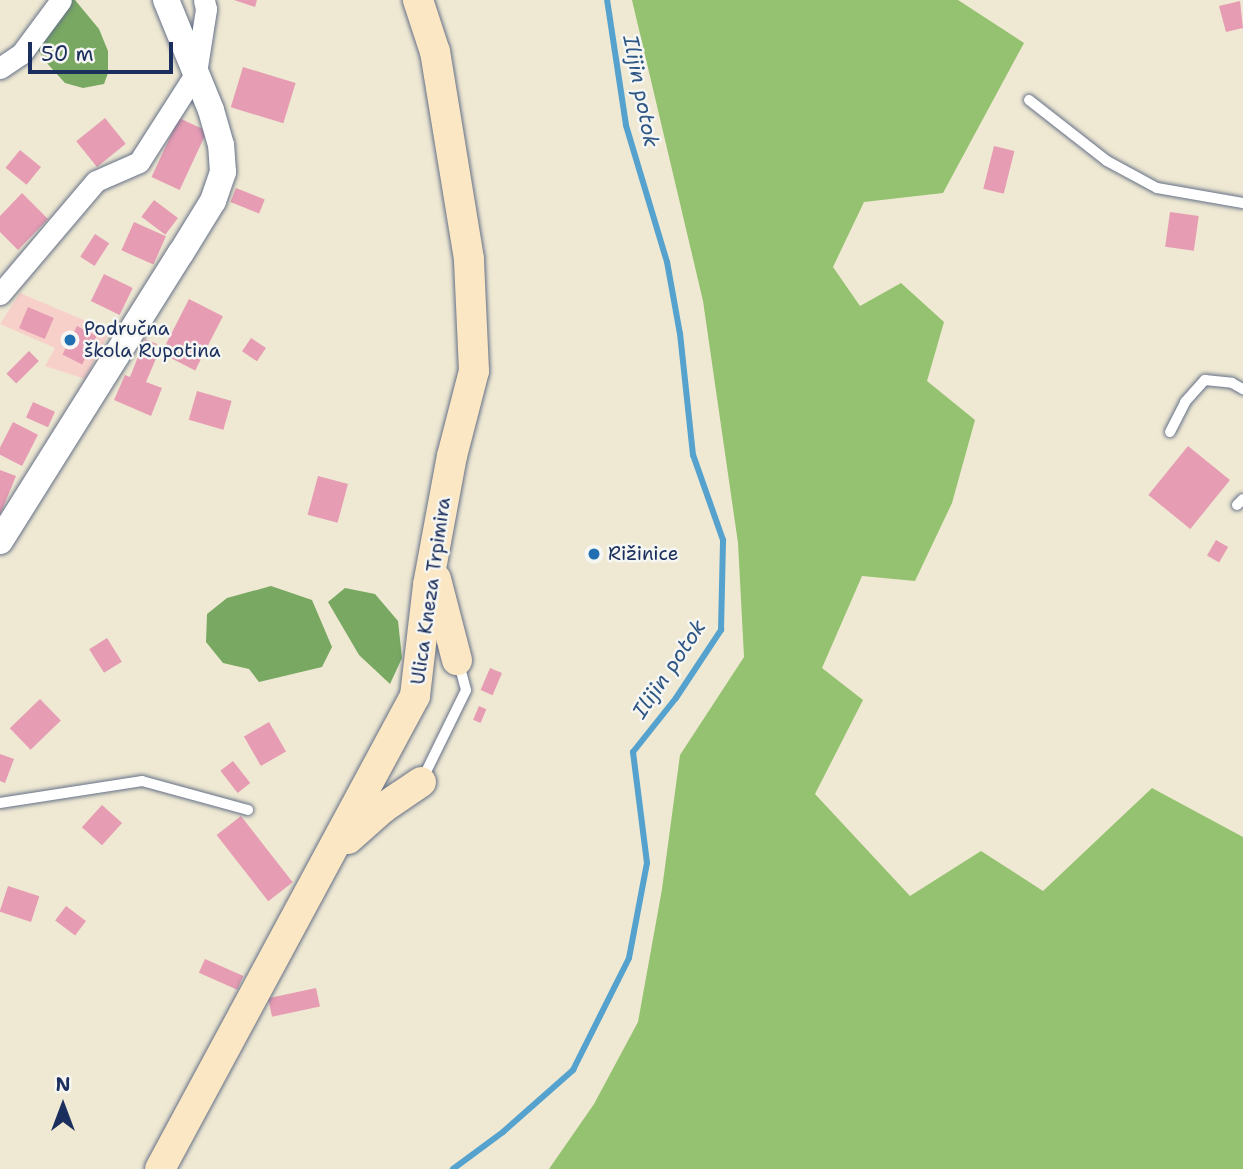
<!DOCTYPE html>
<meta charset="utf-8">
<style>
body{margin:0}
#map{position:relative;width:1243px;height:1169px;overflow:hidden;background:#efe9d3;font-family:"Shantell Sans",sans-serif}
div>[style]{position:absolute}
.built>*{inset:0;background:#f7d0ca}
.green>*{inset:0;background:#95c270}
.forest>*{inset:0;background:#78a862}
.stream>*{height:6px;margin:-3px;padding:0 3px;transform-origin:3px;border-radius:3px;background:#54a2cd}
.building>*{inset:0;background:#e69cb3;transform-origin:0 0}
.roads{filter:drop-shadow(0 0 2px #657087) drop-shadow(0 0 2px #657087)}
.service>*{height:10px;margin:-5px;padding:0 5px;transform-origin:5px;border-radius:5px;background:#fff}
.minor>*{height:21px;margin:-10.5px;padding:0 10.5px;transform-origin:10.5px;border-radius:10.5px;background:#fff}
.tertiary>*{height:26px;margin:-13px;padding:0 13px;transform-origin:13px;border-radius:13px;background:#fff}
.secondary>*{height:30px;margin:-15px;padding:0 15px;transform-origin:15px;border-radius:15px;background:#fbe7c3}
.dots>*{width:19px;height:19px;translate:-50% -50%;box-sizing:border-box;border:4px solid #f6f6f2;border-radius:50%}
span{translate:-50% -50%;white-space:nowrap;text-align:center;line-height:1.15;-webkit-text-stroke:5px #f6f6f2;paint-order:stroke}
.poi-label{font-size:19px;color:#1b2f5e}
.left{translate:0 -50%;text-align:left}
.street-label{font-size:19px;color:#1b2f5e}
.water-label{font-size:21px;color:#2f5785;font-style:italic}
.north{position:absolute;left:28px;top:1071px;width:70px;height:70px;-webkit-text-stroke:5px #f6f6f2;paint-order:stroke;rotate:0deg;font-size:19px;font-weight:700;line-height:28px;text-align:center;color:#1b2f5e}
.north::after{content:'';display:block;margin:auto;width:24px;height:32px;background:#1b2f5e;clip-path:polygon(50% 0,100% 100%,50% 72%,0 100%)}
.scale{position:absolute;left:28px;top:42px;width:145px;height:32px;box-sizing:border-box;border:4px solid #1b2f5e;border-top:0;padding-left:9px;font-size:21px;line-height:24px;white-space:nowrap;color:#1b2f5e;-webkit-text-stroke:5px #f6f6f2;paint-order:stroke}
</style>
<div id="map">
<div class="built">
<i style="clip-path:polygon(20px 293px,110px 331px,85px 379px,45px 366px,55px 348px,0 324px)"></i>
</div>
<div class="green">
<i style="clip-path:polygon(632px 0,958px 0,1024px 43px,943px 193px,864px 202px,833px 267px,860px 306px,901px 283px,944px 322px,927px 381px,975px 420px,952px 503px,915px 581px,862px 576px,822px 668px,863px 700px,815px 794px,910px 896px,981px 851px,1043px 891px,1152px 788px,1243px 837px,1243px 1169px,549px 1169px,594px 1104px,638px 1022px,662px 889px,680px 755px,744px 657px,738px 543px,703px 301px)"></i>
</div>
<div class="forest">
<i style="clip-path:polygon(68px 0,75px 0,99px 29px,108px 51px,108px 73px,104px 84px,83px 88px,65px 83px,45px 61px,34px 43px)"></i>
<i style="clip-path:polygon(271px 586px,312px 600px,332px 647px,322px 667px,259px 682px,249px 669px,223px 663px,206px 642px,207px 614px,227px 598px)"></i>
<i style="clip-path:polygon(345px 588px,375px 594px,398px 621px,402px 658px,390px 684px,359px 655px,328px 602px)"></i>
</div>
<div class="stream">
<i style="left:453px;top:1169px;width:62px;rotate:-36.5deg"></i>
<i style="left:503px;top:1132px;width:94px;rotate:-41.5deg"></i>
<i style="left:573px;top:1070px;width:125px;rotate:-63.4deg"></i>
<i style="left:629px;top:958px;width:97px;rotate:-79.3deg"></i>
<i style="left:647px;top:863px;width:112px;rotate:-97.2deg"></i>
<i style="left:633px;top:752px;width:69px;rotate:-51.5deg"></i>
<i style="left:676px;top:698px;width:82px;rotate:-56.5deg"></i>
<i style="left:721px;top:630px;width:90px;rotate:-88.7deg"></i>
<i style="left:723px;top:540px;width:90px;rotate:-109.4deg"></i>
<i style="left:693px;top:455px;width:122px;rotate:-96.1deg"></i>
<i style="left:680px;top:334px;width:73px;rotate:-100.2deg"></i>
<i style="left:667px;top:262px;width:143px;rotate:-106.7deg"></i>
<i style="left:626px;top:125px;width:126px;rotate:-98.6deg"></i>
</div>
<div class="building">
<i style="clip-path:polygon(234px 0,257px 0,255px 7px)"></i>
<i style="clip-path:polygon(1240px 1px,1243px 28px,1226px 32px,1219px 6px)"></i>
<i style="left:243px;top:67px;width:55px;height:42px;rotate:17deg"></i>
<i style="left:105px;top:118px;width:33px;height:37px;rotate:51deg"></i>
<i style="left:179px;top:118px;width:31px;height:65px;rotate:25deg"></i>
<i style="left:994px;top:146px;width:21px;height:44px;rotate:14deg"></i>
<i style="left:20px;top:150px;width:27px;height:23px;rotate:39deg"></i>
<i style="left:236px;top:188px;width:31px;height:15px;rotate:22deg"></i>
<i style="clip-path:polygon(22px 193px,48px 219px,18px 250px,0 232px,0 216px)"></i>
<i style="left:154px;top:200px;width:30px;height:21px;rotate:37deg"></i>
<i style="left:1170px;top:212px;width:29px;height:35px;rotate:8deg"></i>
<i style="left:134px;top:222px;width:35px;height:31px;rotate:24deg"></i>
<i style="left:95px;top:234px;width:17px;height:27px;rotate:33deg"></i>
<i style="left:104px;top:274px;width:32px;height:30px;rotate:26deg"></i>
<i style="left:189px;top:299px;width:38px;height:61px;rotate:27deg"></i>
<i style="left:28px;top:307px;width:28px;height:23px;rotate:23deg"></i>
<i style="left:77px;top:326px;width:22px;height:32px;rotate:27deg"></i>
<i style="left:251px;top:338px;width:18px;height:16px;rotate:34deg"></i>
<i style="clip-path:polygon(145px 339px,157px 344px,154px 352px,158px 354px,146px 382px,162px 388px,151px 416px,114px 400px,125px 375px,130px 377px)"></i>
<i style="left:29px;top:351px;width:14px;height:32px;rotate:45deg"></i>
<i style="left:197px;top:391px;width:36px;height:30px;rotate:16deg"></i>
<i style="left:33px;top:402px;width:24px;height:17px;rotate:24deg"></i>
<i style="left:13px;top:422px;width:28px;height:35px;rotate:27deg"></i>
<i style="left:1188px;top:446px;width:54px;height:63px;rotate:39deg"></i>
<i style="clip-path:polygon(0 470px,16px 476px,0 515px)"></i>
<i style="left:318px;top:476px;width:31px;height:40px;rotate:15deg"></i>
<i style="left:1216px;top:540px;width:14px;height:18px;rotate:30deg"></i>
<i style="left:107px;top:638px;width:28px;height:21px;rotate:58deg"></i>
<i style="left:490px;top:668px;width:13px;height:24px;rotate:23deg"></i>
<i style="left:40px;top:699px;width:30px;height:42px;rotate:46deg"></i>
<i style="left:479px;top:706px;width:8px;height:15px;rotate:23deg"></i>
<i style="left:269px;top:722px;width:34px;height:29px;rotate:60deg"></i>
<i style="clip-path:polygon(0 754px,14px 759px,5px 783px,0 781px)"></i>
<i style="left:233px;top:761px;width:28px;height:16px;rotate:52deg"></i>
<i style="left:102px;top:805px;width:27px;height:30px;rotate:42deg"></i>
<i style="left:241px;top:816px;width:84px;height:31px;rotate:52deg"></i>
<i style="left:8px;top:886px;width:33px;height:27px;rotate:18deg"></i>
<i style="left:66px;top:906px;width:25px;height:18px;rotate:37deg"></i>
<i style="left:205px;top:959px;width:42px;height:15px;rotate:24deg"></i>
<i style="left:316px;top:988px;width:19px;height:49px;rotate:78deg"></i>
</div>
<div class="roads">
<div class="service">
<i style="left:1029px;top:100px;width:99px;rotate:38deg"></i>
<i style="left:1107px;top:161px;width:57px;rotate:28.4deg"></i>
<i style="left:1157px;top:188px;width:87px;rotate:9.9deg"></i>
<i style="left:1170px;top:432px;width:34px;rotate:-63deg"></i>
<i style="left:1185px;top:402px;width:30px;rotate:-48deg"></i>
<i style="left:1205px;top:380px;width:27px;rotate:6deg"></i>
<i style="left:1232px;top:383px;width:13px;rotate:29deg"></i>
<i style="left:1237px;top:505px;width:8px;rotate:-45deg"></i>
<i style="left:422px;top:780px;width:100px;rotate:-63.9deg"></i>
<i style="left:466px;top:690px;width:31px;rotate:-105deg"></i>
<i style="left:0;top:803px;width:144px;rotate:-8.8deg"></i>
<i style="left:142px;top:781px;width:110px;rotate:15.3deg"></i>
</div>
<div class="minor">
<i style="left:0;top:68px;width:25px;rotate:-34deg"></i>
<i style="left:21px;top:54px;width:67px;rotate:-53.5deg"></i>
<i style="left:0;top:294px;width:148px;rotate:-49.7deg"></i>
<i style="left:96px;top:181px;width:47px;rotate:-23.8deg"></i>
<i style="left:139px;top:162px;width:106px;rotate:-57.4deg"></i>
<i style="left:196px;top:73px;width:65px;rotate:-81.1deg"></i>
<i style="left:206px;top:9px;width:9px;rotate:-103deg"></i>
</div>
<div class="tertiary">
<i style="left:0;top:541px;width:340px;rotate:-57.9deg"></i>
<i style="left:181px;top:253px;width:61px;rotate:-58.4deg"></i>
<i style="left:213px;top:201px;width:31px;rotate:-71deg"></i>
<i style="left:223px;top:172px;width:27px;rotate:-94deg"></i>
<i style="left:221px;top:145px;width:36px;rotate:-106deg"></i>
<i style="left:211px;top:110px;width:119px;rotate:-112.2deg"></i>
</div>
<div class="secondary">
<i style="left:436px;top:579px;width:84px;rotate:75.5deg"></i>
<i style="left:348px;top:839px;width:47px;rotate:-41.5deg"></i>
<i style="left:383px;top:808px;width:46px;rotate:-34.4deg"></i>
<i style="left:160px;top:1169px;width:537px;rotate:-61.67deg"></i>
<i style="left:415px;top:696px;width:112px;rotate:-83.3deg"></i>
<i style="left:428px;top:585px;width:131px;rotate:-79.5deg"></i>
<i style="left:452px;top:456px;width:88px;rotate:-75.5deg"></i>
<i style="left:474px;top:371px;width:112px;rotate:-92.6deg"></i>
<i style="left:469px;top:259px;width:210px;rotate:-99.3deg"></i>
<i style="left:435px;top:52px;width:55px;rotate:-108.1deg"></i>
</div>
</div>
<div class="dots">
<i style="left:70px;top:340px;background:#1f6fb2"></i>
<i style="left:594px;top:554px;background:#1f6fb2"></i>
</div>
<div class="poi-label">
<span class="left" style="left:84px;top:340px">Područna<br>škola Rupotina</span>
<span class="left" style="left:608px;top:554px">Rižinice</span>
</div>
<div class="street-label">
<span style="left:431px;top:591px;rotate:-82deg">Ulica Kneza Trpimira</span>
</div>
<div class="water-label">
<span style="left:641px;top:91px;rotate:79deg">Ilijin potok</span>
<span style="left:669px;top:669px;rotate:-56deg">Ilijin potok</span>
</div>
<div class="north">N</div>
<div class="scale">50 m</div>
</div>
